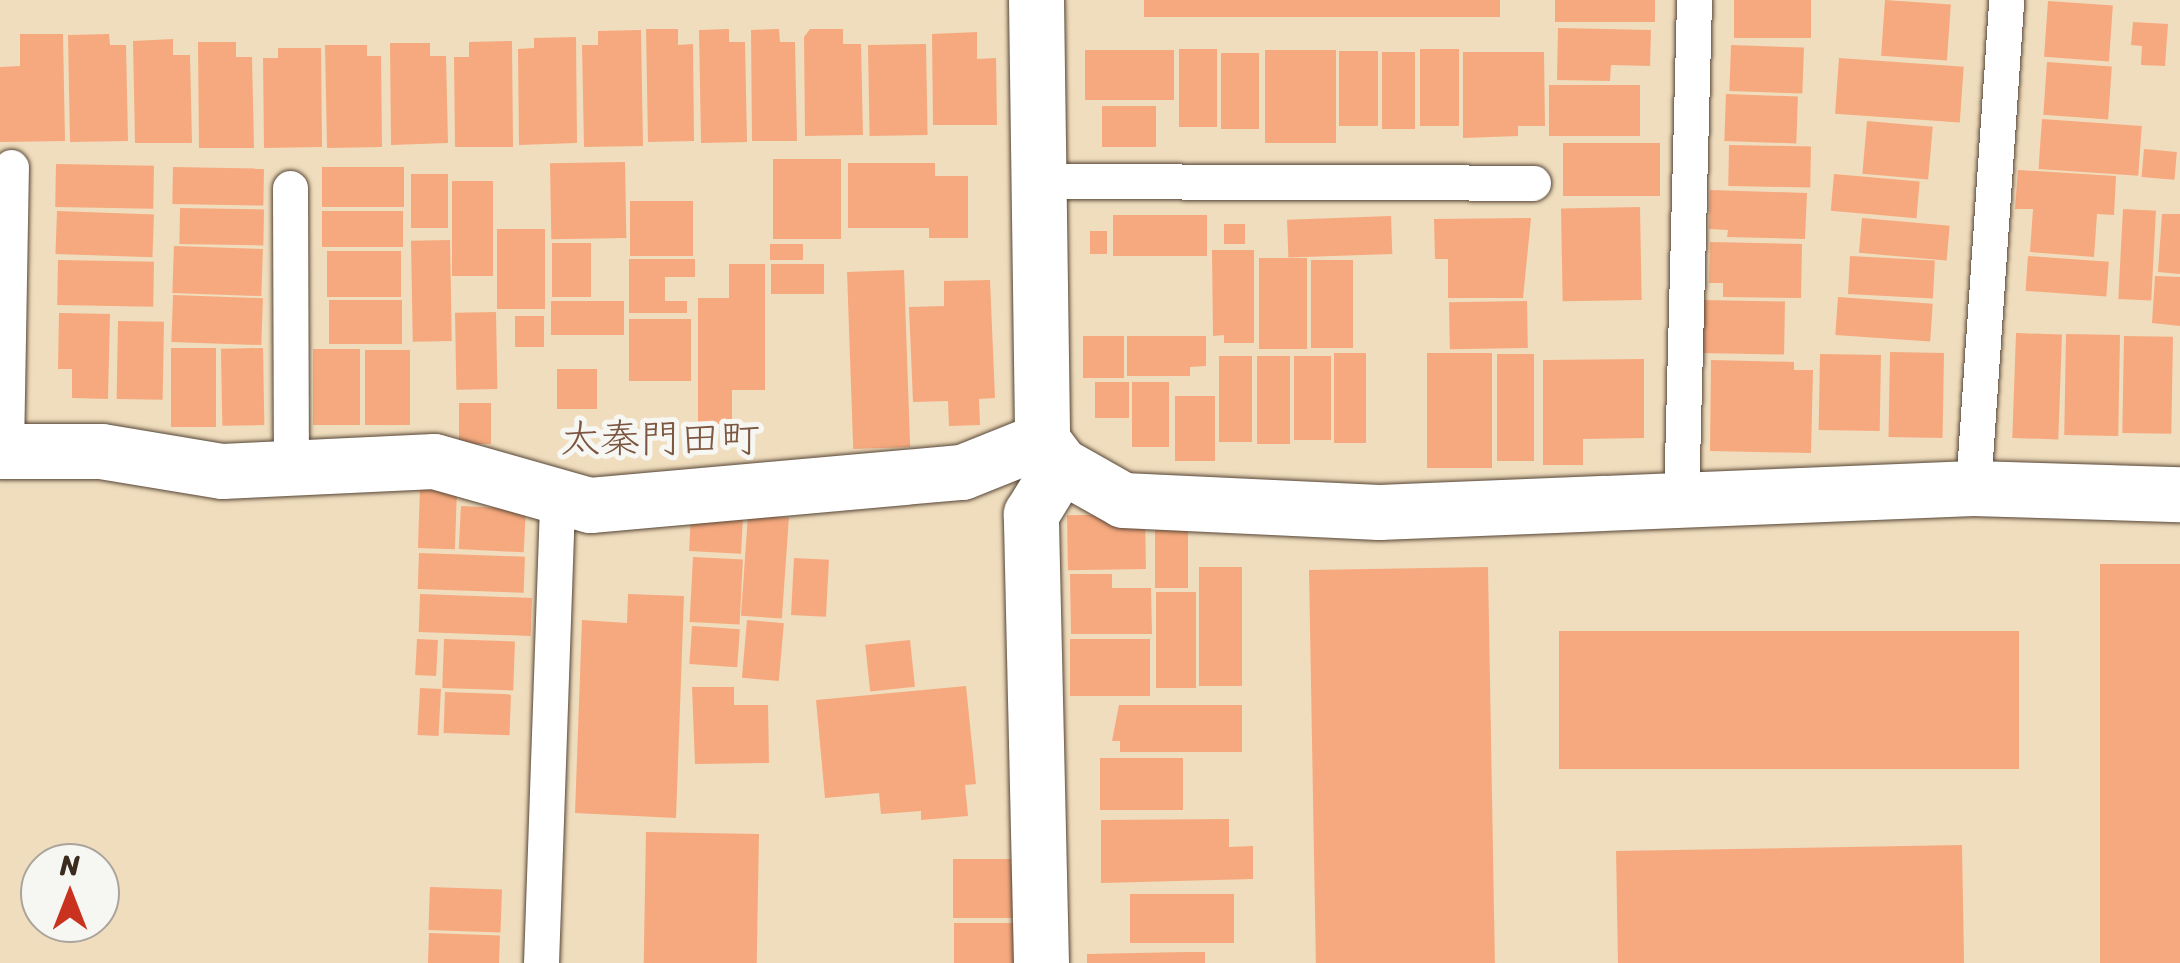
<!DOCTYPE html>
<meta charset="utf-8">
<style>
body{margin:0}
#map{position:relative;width:2180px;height:963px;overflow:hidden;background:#f0ddbd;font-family:Sriracha,"Klee One",sans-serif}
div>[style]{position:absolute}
.building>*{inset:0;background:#f6a97e;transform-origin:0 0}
.roads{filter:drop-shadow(0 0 2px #564536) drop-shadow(0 0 2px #564536)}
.lane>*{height:35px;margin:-17.5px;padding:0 17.5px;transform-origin:17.5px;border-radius:17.5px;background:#fff}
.street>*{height:55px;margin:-27.5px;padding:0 27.5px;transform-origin:27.5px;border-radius:27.5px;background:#fff}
span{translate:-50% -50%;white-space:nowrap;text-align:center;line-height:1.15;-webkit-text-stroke:10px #f6f6f2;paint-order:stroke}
.neighbourhood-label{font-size:40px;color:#7c5640}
.north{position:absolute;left:20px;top:843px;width:100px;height:100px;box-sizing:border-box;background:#f6f6f2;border:2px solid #aba49d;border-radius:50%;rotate:0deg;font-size:28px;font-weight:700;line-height:40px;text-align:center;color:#3b2a1e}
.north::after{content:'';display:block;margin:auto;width:35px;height:45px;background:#c8321e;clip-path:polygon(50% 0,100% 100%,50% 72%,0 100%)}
</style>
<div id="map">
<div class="building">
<i style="left:1144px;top:0;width:356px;height:17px"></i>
<i style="left:1555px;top:0;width:100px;height:22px"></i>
<i style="left:1734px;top:0;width:77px;height:38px"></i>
<i style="left:1885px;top:0;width:66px;height:56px;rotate:4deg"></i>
<i style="left:2048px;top:1px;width:65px;height:56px;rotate:4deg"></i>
<i style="clip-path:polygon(2133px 22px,2168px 24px,2165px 66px,2141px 65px,2142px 46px,2131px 45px)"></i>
<i style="clip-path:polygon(1558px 28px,1651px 30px,1650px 66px,1611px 65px,1610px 81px,1557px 80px)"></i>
<i style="clip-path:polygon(646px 29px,678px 29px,678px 45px,693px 44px,694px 141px,648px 142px)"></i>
<i style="clip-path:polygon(729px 29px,729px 42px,745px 42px,747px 142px,701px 143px,699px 30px)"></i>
<i style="clip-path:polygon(779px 29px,780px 42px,795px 42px,797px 141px,752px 141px,751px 30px)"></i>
<i style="clip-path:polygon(810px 29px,843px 29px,843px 44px,861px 44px,863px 135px,805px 136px,804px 37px)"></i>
<i style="clip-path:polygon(641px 30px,643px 146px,584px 147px,582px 45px,598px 45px,598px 31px)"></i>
<i style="clip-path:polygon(977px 32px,977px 59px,996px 58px,997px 125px,933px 125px,932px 34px)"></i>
<i style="clip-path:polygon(20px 34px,63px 34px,65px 141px,0 142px,0 67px,20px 66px)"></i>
<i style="clip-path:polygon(109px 34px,110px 45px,126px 45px,128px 141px,70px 142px,68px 35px)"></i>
<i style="clip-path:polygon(576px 37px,577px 143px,519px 145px,518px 49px,534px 48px,534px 38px)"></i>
<i style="clip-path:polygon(173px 39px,173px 55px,190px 55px,192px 143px,135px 143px,133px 41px)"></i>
<i style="clip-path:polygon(512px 41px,513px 147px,455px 147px,454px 57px,469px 57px,469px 42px)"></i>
<i style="clip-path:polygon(198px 42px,236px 42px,236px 57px,252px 57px,254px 148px,199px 148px)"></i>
<i style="clip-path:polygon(390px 43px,430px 43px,430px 56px,446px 56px,448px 143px,391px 145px)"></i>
<i style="left:926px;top:44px;width:91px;height:58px;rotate:89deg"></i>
<i style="clip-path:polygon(325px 45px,367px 45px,367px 56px,381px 56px,382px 147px,327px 148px)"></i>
<i style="left:1731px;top:45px;width:73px;height:46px;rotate:2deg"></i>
<i style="clip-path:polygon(278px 48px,321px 48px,322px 147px,264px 148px,263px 58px,278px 58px)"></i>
<i style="left:1179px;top:49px;width:38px;height:78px"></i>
<i style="left:1420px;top:49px;width:39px;height:77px"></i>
<i style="left:1085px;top:50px;width:89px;height:50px"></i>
<i style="left:1336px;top:50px;width:93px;height:71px;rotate:90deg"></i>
<i style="left:1339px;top:51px;width:39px;height:75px"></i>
<i style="left:1382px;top:52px;width:33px;height:77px"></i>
<i style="clip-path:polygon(1463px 52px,1544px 52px,1545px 126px,1518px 126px,1518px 136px,1463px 138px)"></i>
<i style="left:1259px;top:53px;width:76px;height:38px;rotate:90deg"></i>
<i style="left:1839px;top:58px;width:125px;height:56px;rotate:4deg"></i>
<i style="left:2047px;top:62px;width:65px;height:53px;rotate:4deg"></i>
<i style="left:1640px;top:85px;width:51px;height:91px;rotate:90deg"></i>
<i style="left:1726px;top:94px;width:72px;height:47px;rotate:2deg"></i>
<i style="left:1102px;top:106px;width:54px;height:41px"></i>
<i style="left:2042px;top:119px;width:100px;height:50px;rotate:4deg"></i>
<i style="left:1867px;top:121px;width:66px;height:53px;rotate:5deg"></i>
<i style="left:1563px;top:143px;width:97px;height:53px"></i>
<i style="left:1729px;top:145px;width:82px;height:41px;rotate:1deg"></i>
<i style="left:2144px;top:149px;width:33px;height:28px;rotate:5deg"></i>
<i style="left:773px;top:159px;width:68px;height:80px"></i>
<i style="left:625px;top:162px;width:76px;height:75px;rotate:89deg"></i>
<i style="clip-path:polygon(848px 163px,935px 163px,935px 176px,968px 176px,968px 238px,929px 238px,929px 228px,848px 228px)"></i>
<i style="left:56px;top:164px;width:98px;height:43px;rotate:1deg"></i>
<i style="left:173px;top:167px;width:91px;height:37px;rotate:1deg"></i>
<i style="left:404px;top:167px;width:40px;height:82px;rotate:90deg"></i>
<i style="clip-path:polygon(2018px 170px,2116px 176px,2114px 215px,2097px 214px,2094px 257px,2030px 252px,2033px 209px,2015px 209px)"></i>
<i style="left:411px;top:174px;width:37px;height:54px"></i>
<i style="left:1834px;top:174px;width:86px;height:37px;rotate:5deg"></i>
<i style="left:452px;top:181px;width:41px;height:95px"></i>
<i style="clip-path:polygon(1710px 190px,1807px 193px,1805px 239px,1727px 237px,1728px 230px,1709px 229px)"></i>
<i style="left:630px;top:201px;width:63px;height:55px"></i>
<i style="left:1640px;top:207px;width:93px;height:79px;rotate:89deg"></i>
<i style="left:180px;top:208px;width:84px;height:36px;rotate:1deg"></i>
<i style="left:2123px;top:209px;width:33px;height:90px;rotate:3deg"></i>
<i style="left:57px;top:211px;width:97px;height:43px;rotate:2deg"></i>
<i style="left:322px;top:211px;width:81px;height:36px"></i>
<i style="clip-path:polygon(2162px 214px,2180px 214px,2180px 274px,2158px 272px)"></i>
<i style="left:1113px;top:215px;width:94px;height:41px"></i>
<i style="left:1391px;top:216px;width:38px;height:104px;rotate:88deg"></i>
<i style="clip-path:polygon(1531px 218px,1523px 298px,1448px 298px,1448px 259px,1435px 259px,1434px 219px)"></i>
<i style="left:1862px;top:218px;width:88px;height:35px;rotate:5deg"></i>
<i style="left:1224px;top:224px;width:21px;height:20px"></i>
<i style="left:497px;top:229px;width:48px;height:80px"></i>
<i style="left:1090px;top:231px;width:17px;height:23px"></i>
<i style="left:450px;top:240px;width:101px;height:39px;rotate:89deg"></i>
<i style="clip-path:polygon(1710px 242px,1802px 244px,1801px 298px,1723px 297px,1723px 283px,1709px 283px)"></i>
<i style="left:552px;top:243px;width:39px;height:54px"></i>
<i style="left:770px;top:244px;width:33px;height:16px"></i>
<i style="left:174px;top:246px;width:89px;height:47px;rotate:2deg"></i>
<i style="clip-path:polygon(1212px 250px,1254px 250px,1254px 343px,1224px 343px,1224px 335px,1213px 336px)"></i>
<i style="left:401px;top:251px;width:46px;height:74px;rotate:90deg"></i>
<i style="left:1850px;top:256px;width:85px;height:38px;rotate:3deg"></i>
<i style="left:2028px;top:256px;width:81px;height:35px;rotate:4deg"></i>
<i style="left:1307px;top:258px;width:91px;height:48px;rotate:90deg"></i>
<i style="clip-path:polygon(629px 259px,695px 259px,695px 277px,665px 277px,665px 301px,687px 301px,687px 313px,629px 313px)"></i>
<i style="left:58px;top:260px;width:96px;height:45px;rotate:1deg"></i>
<i style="left:1311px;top:260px;width:42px;height:88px"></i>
<i style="clip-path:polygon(729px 264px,765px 264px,765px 390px,732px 390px,732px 424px,698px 424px,698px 298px,729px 298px)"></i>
<i style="left:771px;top:264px;width:53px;height:30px"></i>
<i style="left:904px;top:270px;width:177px;height:57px;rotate:88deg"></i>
<i style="clip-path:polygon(2155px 276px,2180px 277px,2180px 326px,2152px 323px)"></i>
<i style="clip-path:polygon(990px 280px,995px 398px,979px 399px,980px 425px,949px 426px,948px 401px,913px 402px,909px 307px,944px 306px,944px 281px)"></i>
<i style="left:173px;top:295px;width:90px;height:47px;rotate:2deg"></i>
<i style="left:1838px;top:297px;width:95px;height:38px;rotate:4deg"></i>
<i style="left:329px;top:300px;width:73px;height:44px"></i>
<i style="left:1701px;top:300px;width:84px;height:53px;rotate:1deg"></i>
<i style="left:624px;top:301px;width:34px;height:73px;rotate:90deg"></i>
<i style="left:1527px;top:301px;width:47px;height:78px;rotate:89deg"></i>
<i style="left:496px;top:312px;width:77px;height:41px;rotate:89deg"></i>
<i style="clip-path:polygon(59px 313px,110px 314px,108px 399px,72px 398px,72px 369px,58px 369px)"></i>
<i style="left:515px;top:316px;width:29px;height:31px"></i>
<i style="left:629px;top:319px;width:62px;height:62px"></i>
<i style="left:118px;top:321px;width:46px;height:78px;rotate:1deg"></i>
<i style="left:2016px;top:333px;width:46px;height:105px;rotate:2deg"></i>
<i style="left:2066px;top:334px;width:54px;height:101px;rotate:1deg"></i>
<i style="left:1124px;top:336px;width:42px;height:41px;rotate:90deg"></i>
<i style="clip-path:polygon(1127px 336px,1206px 336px,1206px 366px,1190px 367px,1190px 376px,1127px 376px)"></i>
<i style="left:2124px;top:336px;width:49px;height:97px;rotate:1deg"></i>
<i style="left:216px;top:348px;width:79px;height:45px;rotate:90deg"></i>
<i style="left:263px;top:348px;width:77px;height:42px;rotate:89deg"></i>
<i style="left:313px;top:349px;width:47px;height:76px"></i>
<i style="left:365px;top:350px;width:45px;height:75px"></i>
<i style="left:1890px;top:352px;width:54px;height:85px;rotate:1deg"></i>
<i style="left:1334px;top:353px;width:32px;height:90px"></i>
<i style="left:1492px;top:353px;width:115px;height:65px;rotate:90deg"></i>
<i style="left:1497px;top:354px;width:37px;height:107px"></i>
<i style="left:1820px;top:354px;width:61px;height:76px;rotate:1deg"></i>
<i style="left:1219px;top:356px;width:33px;height:86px"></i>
<i style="left:1257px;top:356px;width:33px;height:88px"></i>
<i style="left:1294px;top:356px;width:37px;height:84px"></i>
<i style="clip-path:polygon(1644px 359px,1644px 438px,1583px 439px,1583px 465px,1543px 465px,1543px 360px)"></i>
<i style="clip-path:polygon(1711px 360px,1794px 362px,1794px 370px,1813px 370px,1811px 453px,1710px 451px)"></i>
<i style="left:557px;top:369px;width:40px;height:40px"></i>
<i style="left:1095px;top:382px;width:34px;height:36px"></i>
<i style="left:1132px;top:382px;width:37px;height:65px"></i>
<i style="left:1175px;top:396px;width:40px;height:65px"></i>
<i style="left:459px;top:403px;width:32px;height:41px"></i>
<i style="left:420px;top:488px;width:37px;height:60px;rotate:2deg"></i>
<i style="left:461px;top:506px;width:65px;height:43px;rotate:3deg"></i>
<i style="left:1145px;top:514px;width:55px;height:78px;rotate:89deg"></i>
<i style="left:691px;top:515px;width:52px;height:36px;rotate:3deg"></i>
<i style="left:748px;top:515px;width:41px;height:101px;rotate:4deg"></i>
<i style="left:1155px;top:523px;width:33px;height:65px"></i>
<i style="left:419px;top:553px;width:106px;height:36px;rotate:2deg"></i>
<i style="left:693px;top:557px;width:50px;height:65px;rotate:3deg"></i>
<i style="left:794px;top:558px;width:35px;height:57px;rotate:3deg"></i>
<i style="left:2180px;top:564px;width:399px;height:80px;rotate:90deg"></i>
<i style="left:1242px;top:567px;width:119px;height:43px;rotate:90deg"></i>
<i style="left:1488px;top:567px;width:396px;height:179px;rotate:89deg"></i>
<i style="clip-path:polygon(1070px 574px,1112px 574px,1112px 588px,1151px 588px,1152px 634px,1071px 634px)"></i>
<i style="left:1156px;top:592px;width:40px;height:96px"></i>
<i style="left:420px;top:594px;width:112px;height:38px;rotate:2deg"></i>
<i style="clip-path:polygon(628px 594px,684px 596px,676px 818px,575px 813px,582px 620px,627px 623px)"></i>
<i style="left:747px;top:620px;width:37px;height:58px;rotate:5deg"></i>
<i style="left:692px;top:626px;width:48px;height:38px;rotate:4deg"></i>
<i style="left:1559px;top:631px;width:460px;height:138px"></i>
<i style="left:417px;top:639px;width:21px;height:36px;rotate:3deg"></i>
<i style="left:444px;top:639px;width:71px;height:49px;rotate:2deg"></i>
<i style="left:1070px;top:639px;width:80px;height:57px"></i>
<i style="left:910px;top:640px;width:47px;height:45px;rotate:84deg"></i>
<i style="clip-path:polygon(966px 686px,976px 784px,965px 785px,968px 816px,921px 820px,921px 811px,881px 814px,879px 793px,825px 798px,816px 700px)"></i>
<i style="clip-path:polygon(692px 687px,734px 687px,734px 705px,768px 705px,769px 763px,695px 764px)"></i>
<i style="left:420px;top:688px;width:21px;height:47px;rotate:3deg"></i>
<i style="left:445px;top:692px;width:66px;height:41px;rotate:2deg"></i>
<i style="clip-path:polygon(1119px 705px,1242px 705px,1242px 752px,1120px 752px,1120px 741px,1112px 741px)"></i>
<i style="left:1183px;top:758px;width:52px;height:83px;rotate:90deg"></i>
<i style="clip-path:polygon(1229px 819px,1229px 847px,1253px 846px,1253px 879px,1101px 883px,1101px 820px)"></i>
<i style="left:646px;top:832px;width:113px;height:131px;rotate:1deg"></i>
<i style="left:1962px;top:845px;width:118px;height:346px;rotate:89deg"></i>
<i style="left:953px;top:859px;width:66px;height:59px"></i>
<i style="left:430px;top:887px;width:72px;height:43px;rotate:2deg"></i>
<i style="left:1130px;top:894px;width:104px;height:49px"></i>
<i style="left:954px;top:923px;width:64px;height:40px"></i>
<i style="left:429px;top:933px;width:71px;height:30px;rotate:2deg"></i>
<i style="clip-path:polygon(1186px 952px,1205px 952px,1205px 963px,1087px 963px,1087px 954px)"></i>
</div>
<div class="roads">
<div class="lane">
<i style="left:1038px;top:181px;width:495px;rotate:0.2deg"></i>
<i style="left:290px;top:188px;width:280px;rotate:89.8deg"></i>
<i style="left:6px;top:451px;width:284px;rotate:-89deg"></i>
<i style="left:1973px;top:488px;width:489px;rotate:-86.1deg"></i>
<i style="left:1681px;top:501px;width:501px;rotate:-88.51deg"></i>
<i style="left:541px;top:963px;width:465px;rotate:-88deg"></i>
</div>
<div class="street">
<i style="left:1036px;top:0;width:440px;rotate:89.2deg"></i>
<i style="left:1042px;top:440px;width:31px;rotate:53deg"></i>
<i style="left:1061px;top:465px;width:71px;rotate:29.4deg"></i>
<i style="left:1123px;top:500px;width:256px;rotate:2.7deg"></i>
<i style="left:1379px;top:512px;width:594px;rotate:-2.31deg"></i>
<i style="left:1973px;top:488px;width:207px;rotate:1.7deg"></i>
<i style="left:0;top:451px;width:101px"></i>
<i style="left:101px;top:451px;width:123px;rotate:9.4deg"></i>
<i style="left:222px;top:471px;width:212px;rotate:-2.7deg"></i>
<i style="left:434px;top:461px;width:162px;rotate:15.8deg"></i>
<i style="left:590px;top:505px;width:373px;rotate:-5.1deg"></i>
<i style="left:962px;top:472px;width:86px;rotate:-21.8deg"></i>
<i style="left:1041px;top:963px;width:449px;rotate:-91.3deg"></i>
<i style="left:1031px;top:514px;width:57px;rotate:-58.5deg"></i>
</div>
</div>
<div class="neighbourhood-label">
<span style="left:660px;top:439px">太秦門田町</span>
</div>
<div class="north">N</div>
</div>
